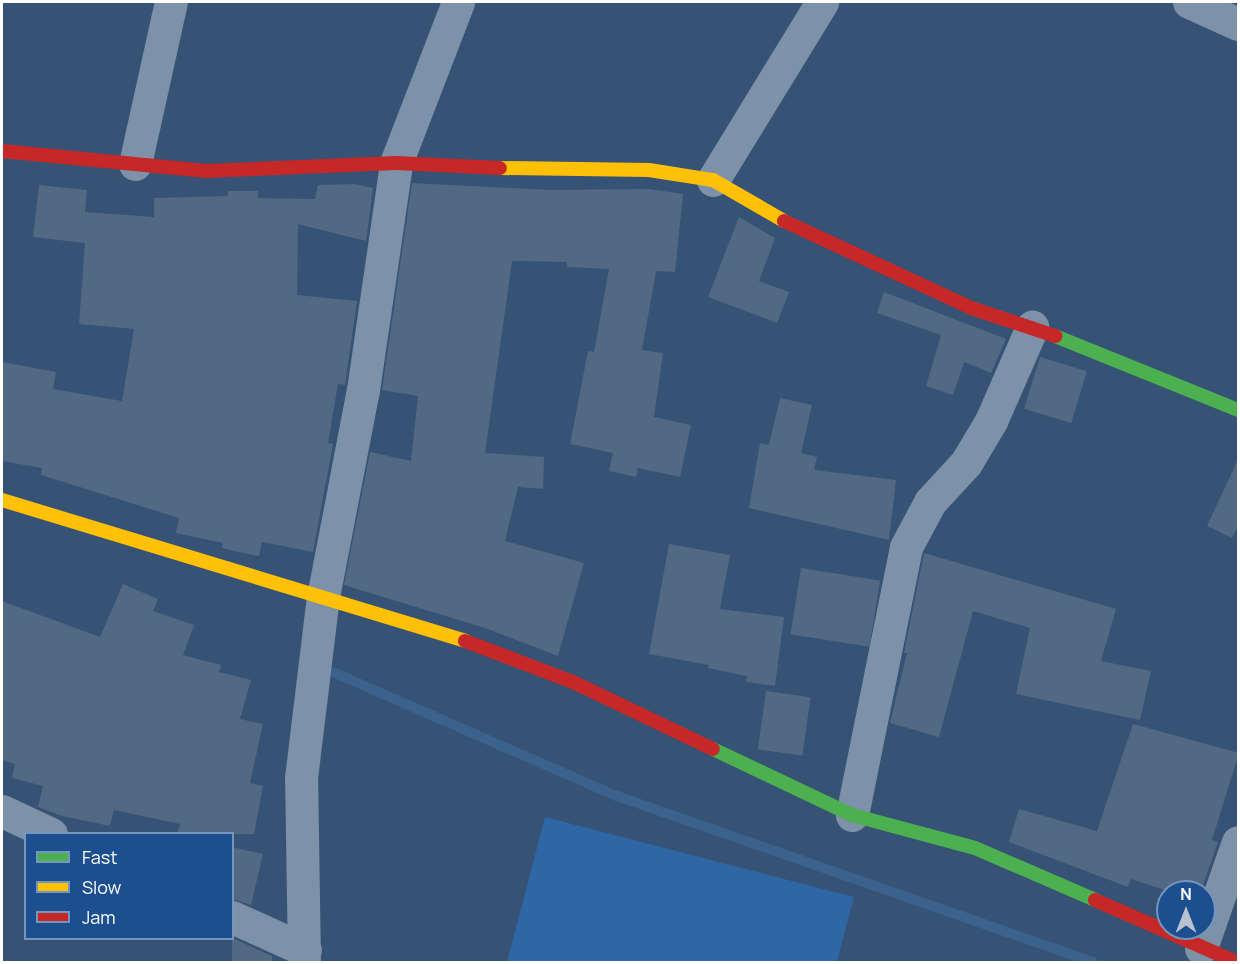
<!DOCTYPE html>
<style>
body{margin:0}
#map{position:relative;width:1240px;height:964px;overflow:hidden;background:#365274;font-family:Manrope,sans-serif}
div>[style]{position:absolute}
.green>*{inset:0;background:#2f66a5}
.stream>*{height:10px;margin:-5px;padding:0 5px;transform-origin:5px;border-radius:5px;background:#3b618d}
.building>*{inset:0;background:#526984;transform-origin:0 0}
.street>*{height:33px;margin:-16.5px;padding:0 16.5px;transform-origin:16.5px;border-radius:16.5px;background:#7d92a8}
.fast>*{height:14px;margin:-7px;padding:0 7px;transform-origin:7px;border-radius:7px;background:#4caf50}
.slow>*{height:14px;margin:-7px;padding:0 7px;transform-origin:7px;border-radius:7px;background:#ffc107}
.jam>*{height:14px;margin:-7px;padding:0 7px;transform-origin:7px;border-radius:7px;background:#c62828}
span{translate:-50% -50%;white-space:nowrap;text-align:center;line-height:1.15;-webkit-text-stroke:6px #1b4f8f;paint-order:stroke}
.frame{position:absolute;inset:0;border:3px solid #fff;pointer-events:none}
.legend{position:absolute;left:24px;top:832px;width:210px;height:108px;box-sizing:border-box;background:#1b4f8f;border:2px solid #7695bc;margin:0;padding:8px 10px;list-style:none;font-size:18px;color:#fff}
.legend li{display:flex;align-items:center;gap:12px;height:30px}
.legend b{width:30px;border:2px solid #7695bc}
.north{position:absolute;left:1156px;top:880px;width:60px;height:60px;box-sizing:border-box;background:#1b4f8f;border:2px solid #7695bc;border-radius:50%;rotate:0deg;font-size:16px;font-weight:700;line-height:24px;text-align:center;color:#fff}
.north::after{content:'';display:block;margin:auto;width:21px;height:27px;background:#b9c2ce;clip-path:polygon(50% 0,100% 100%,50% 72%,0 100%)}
</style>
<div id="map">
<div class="green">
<i style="clip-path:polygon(545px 817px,854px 897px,837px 962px,507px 962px)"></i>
</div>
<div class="stream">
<i style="left:335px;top:673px;width:308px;rotate:23.6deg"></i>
<i style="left:617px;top:796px;width:504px;rotate:19.23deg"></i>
</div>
<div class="building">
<i style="clip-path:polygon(412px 183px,550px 190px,648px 189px,683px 194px,675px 272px,656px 271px,642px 350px,663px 353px,654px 417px,691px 425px,680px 477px,638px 468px,636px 477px,609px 471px,613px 453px,570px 444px,588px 351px,594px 352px,609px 269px,567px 267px,567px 262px,512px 261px,485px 453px,544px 457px,543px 489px,518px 487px,505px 541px,584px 563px,558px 656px,485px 628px,344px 585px,370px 452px,411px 461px,418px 396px,382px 390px)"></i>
<i style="clip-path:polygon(355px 184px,373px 188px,366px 241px,298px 224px,297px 295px,357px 301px,345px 385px,338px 384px,328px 443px,333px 444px,313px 552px,262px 542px,259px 556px,234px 551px,222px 548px,223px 543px,176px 533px,179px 518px,41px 475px,42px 468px,2px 461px,2px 362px,56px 372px,53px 389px,122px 401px,134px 329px,79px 324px,85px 243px,33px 237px,39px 185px,87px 190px,85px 212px,154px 217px,154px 198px,228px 196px,228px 191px,258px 191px,258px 198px,315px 199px,318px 185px)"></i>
<i style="clip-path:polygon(739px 217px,775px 238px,759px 281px,789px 292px,777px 323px,708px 297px)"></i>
<i style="clip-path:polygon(884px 292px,1006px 339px,991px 373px,964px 362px,953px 395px,926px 386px,941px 335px,877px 313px)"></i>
<i style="left:1040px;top:357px;width:49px;height:54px;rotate:17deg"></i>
<i style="clip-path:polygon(780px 398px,812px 405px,801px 453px,817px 457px,814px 470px,896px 480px,889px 540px,749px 508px,760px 443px,769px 445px)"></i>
<i style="clip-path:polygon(1239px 457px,1239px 524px,1232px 538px,1207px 526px)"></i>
<i style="clip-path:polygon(669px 544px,730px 555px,720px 609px,784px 617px,775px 686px,746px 682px,747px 676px,708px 668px,709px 665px,649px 654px)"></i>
<i style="clip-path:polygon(924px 553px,1116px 609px,1101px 661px,1151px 671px,1140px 720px,1016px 694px,1030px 628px,973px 611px,939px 737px,890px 723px,907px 653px,904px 653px)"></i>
<i style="left:801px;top:568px;width:80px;height:67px;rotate:9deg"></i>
<i style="clip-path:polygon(123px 584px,158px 599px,153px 611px,194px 625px,183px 655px,221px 665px,219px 672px,251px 680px,240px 719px,263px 724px,250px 783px,263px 786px,254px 834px,177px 834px,180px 824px,114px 810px,110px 826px,62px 816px,38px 807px,43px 786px,12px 778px,15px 764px,2px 760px,2px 601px,100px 637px)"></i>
<i style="left:766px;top:691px;width:45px;height:59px;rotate:8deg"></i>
<i style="clip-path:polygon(1133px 724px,1239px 753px,1212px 840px,1218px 842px,1203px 885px,1198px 883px,1195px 892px,1171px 892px,1131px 879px,1128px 887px,1009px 842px,1019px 809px,1097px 831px)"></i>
<i style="clip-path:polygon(232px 847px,263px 854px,251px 905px,232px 899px)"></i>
<i style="clip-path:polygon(232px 938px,272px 956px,272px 963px,232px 963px)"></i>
</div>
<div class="street">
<i style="left:1189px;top:2px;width:54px;rotate:24.2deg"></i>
<i style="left:135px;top:164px;width:166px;rotate:-77.5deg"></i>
<i style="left:713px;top:180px;width:209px;rotate:-58.5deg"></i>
<i style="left:2px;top:811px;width:54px;rotate:25.1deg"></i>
<i style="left:852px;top:815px;width:273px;rotate:-78.6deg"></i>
<i style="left:906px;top:547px;width:51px;rotate:-61.9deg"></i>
<i style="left:930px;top:502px;width:53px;rotate:-47.3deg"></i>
<i style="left:966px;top:463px;width:49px;rotate:-59.2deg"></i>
<i style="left:991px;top:421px;width:103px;rotate:-66.4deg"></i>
<i style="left:232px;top:917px;width:80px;rotate:24.3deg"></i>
<i style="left:1201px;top:948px;width:112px;rotate:-70.8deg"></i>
<i style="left:304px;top:962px;width:184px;rotate:-90.9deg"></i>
<i style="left:301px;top:778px;width:182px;rotate:-83.1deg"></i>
<i style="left:323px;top:597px;width:211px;rotate:-79.1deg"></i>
<i style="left:363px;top:390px;width:229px;rotate:-81.7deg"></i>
<i style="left:396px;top:163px;width:173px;rotate:-68.9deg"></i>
</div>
<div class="fast">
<i style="left:1055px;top:336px;width:197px;rotate:22deg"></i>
<i style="left:713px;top:749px;width:154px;rotate:25.4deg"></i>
<i style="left:852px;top:815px;width:127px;rotate:15deg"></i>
<i style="left:975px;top:848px;width:131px;rotate:23.4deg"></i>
</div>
<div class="slow">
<i style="left:500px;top:168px;width:149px;rotate:0.8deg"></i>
<i style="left:649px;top:170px;width:65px;rotate:8.9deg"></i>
<i style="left:713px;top:180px;width:82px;rotate:30deg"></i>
<i style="left:2px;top:500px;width:484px;rotate:16.9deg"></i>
</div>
<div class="jam">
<i style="left:2px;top:151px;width:205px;rotate:5.6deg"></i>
<i style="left:206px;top:171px;width:190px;rotate:-2.4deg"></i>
<i style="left:396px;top:163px;width:104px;rotate:2.8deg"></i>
<i style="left:784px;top:221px;width:206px;rotate:24.9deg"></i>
<i style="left:971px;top:308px;width:89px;rotate:18.4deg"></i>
<i style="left:465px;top:641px;width:116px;rotate:20.8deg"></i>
<i style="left:573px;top:682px;width:155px;rotate:25.6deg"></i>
<i style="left:1095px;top:900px;width:154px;rotate:23.7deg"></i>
</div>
<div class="frame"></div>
<ul class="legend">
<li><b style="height:8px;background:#4caf50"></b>Fast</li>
<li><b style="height:8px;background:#ffc107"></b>Slow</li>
<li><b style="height:8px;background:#c62828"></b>Jam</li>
</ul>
<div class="north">N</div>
</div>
